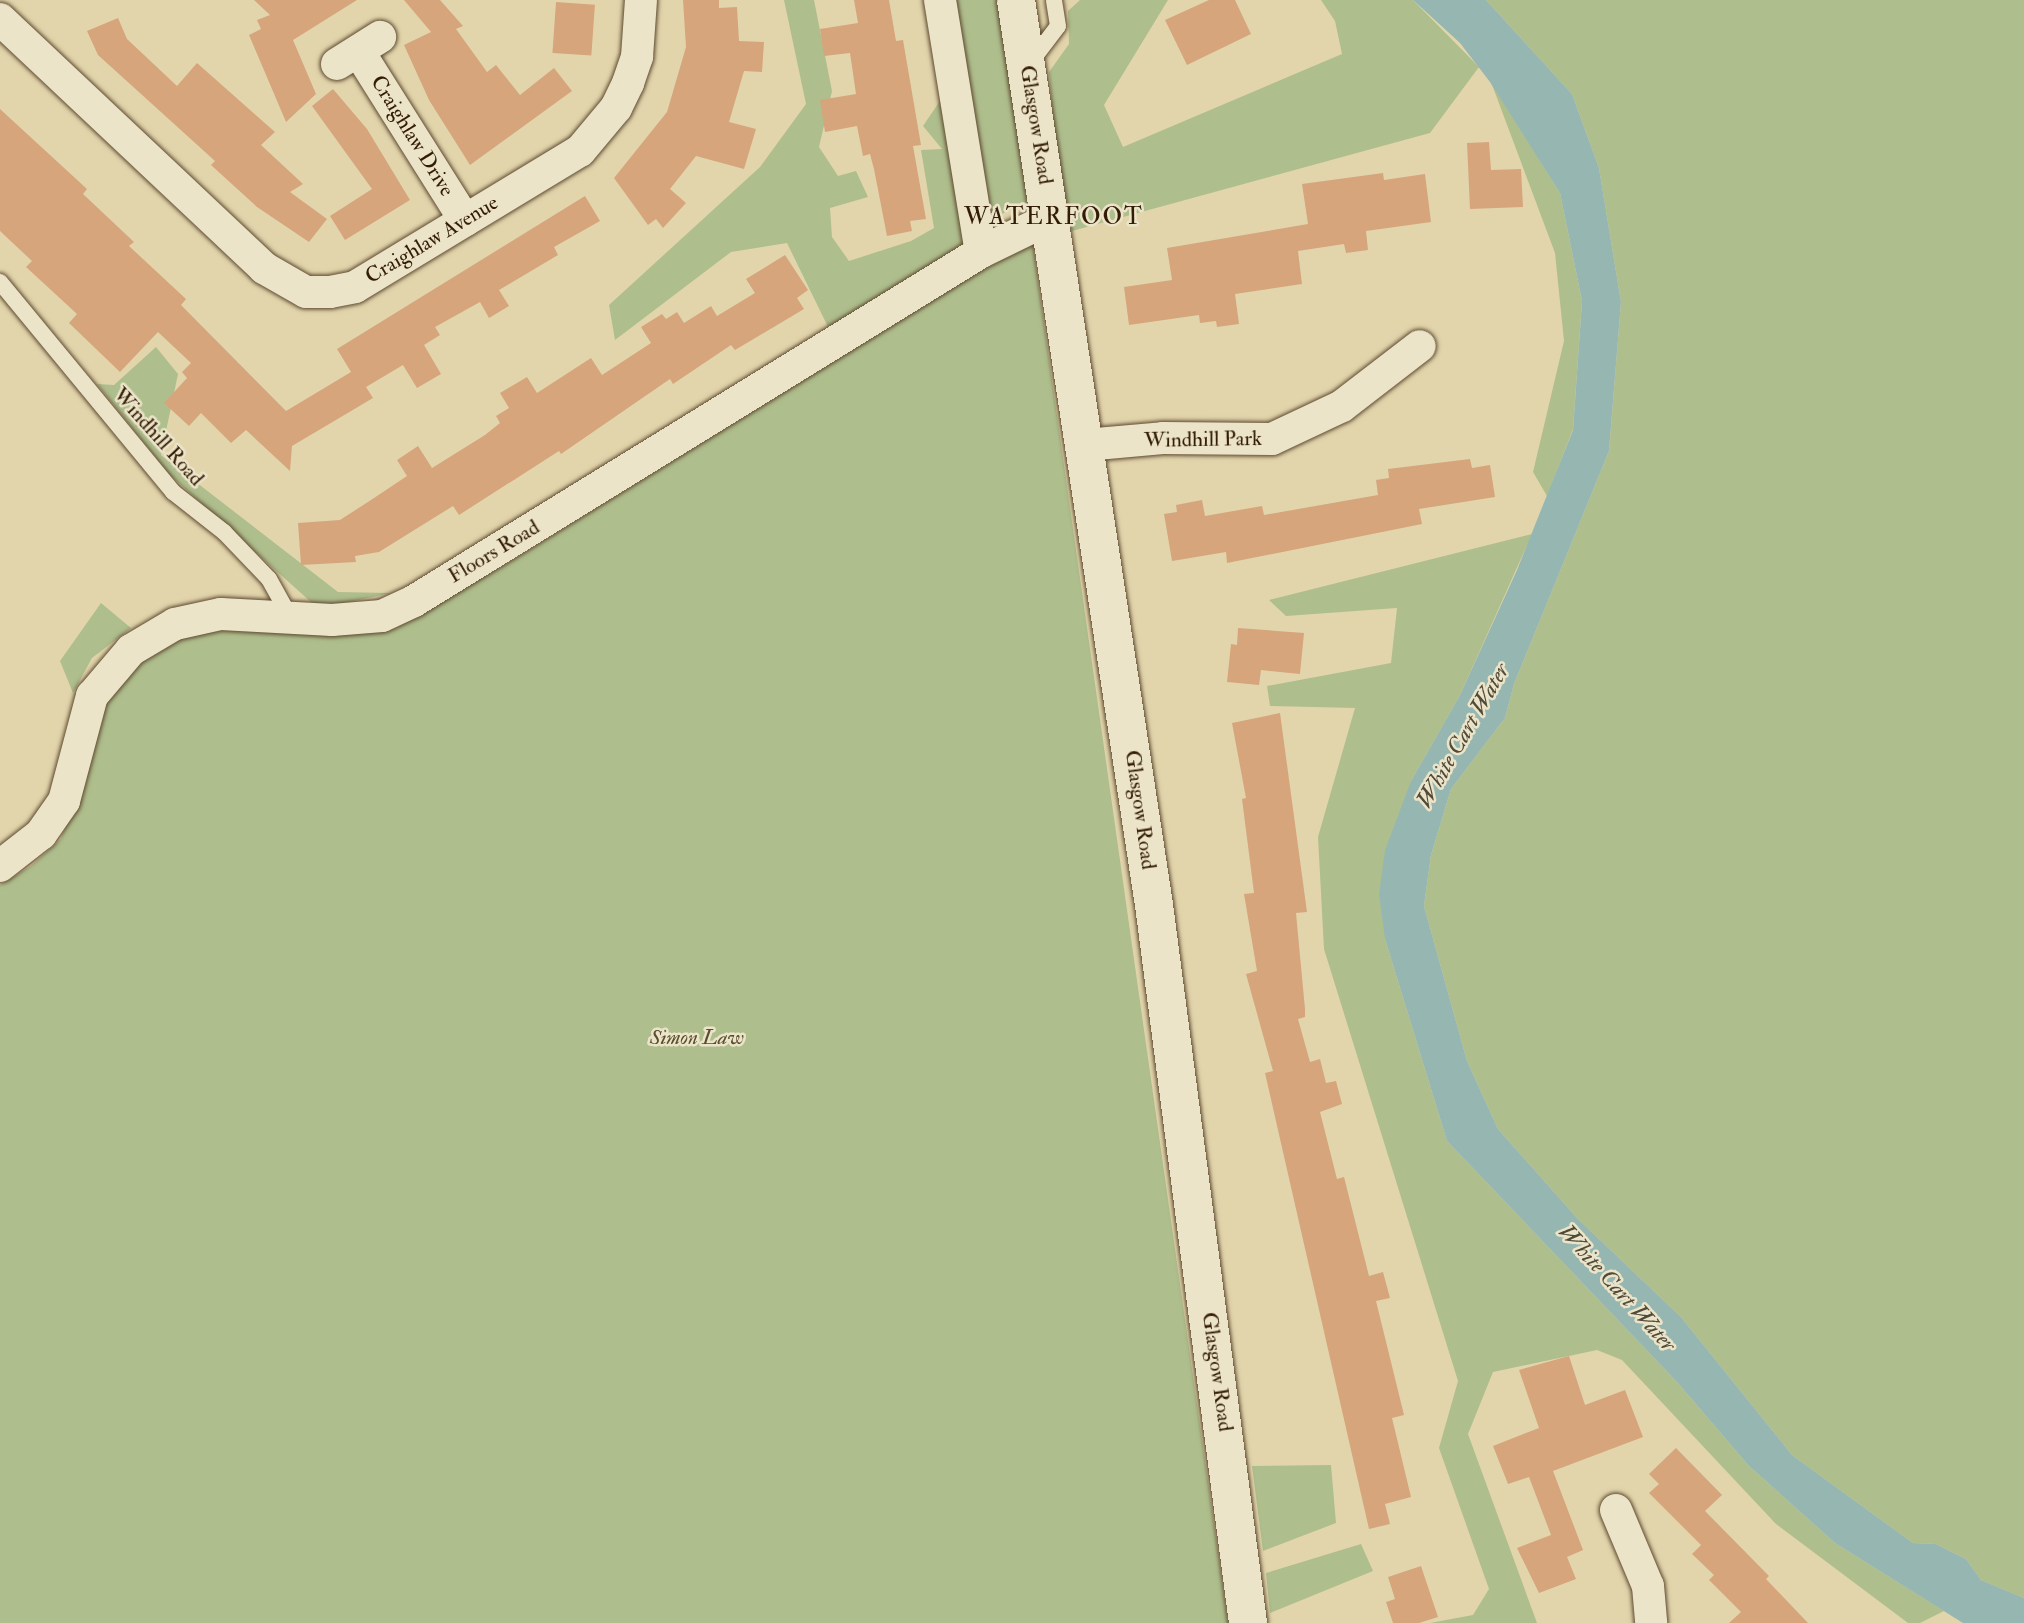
<!DOCTYPE html>
<style>
body{margin:0}
#map{position:relative;width:2024px;height:1623px;overflow:hidden;background:#e2d5ac;font-family:"IM FELL Double Pica",serif}
div>[style]{position:absolute}
.green>*{inset:0;background:#afbe8d}
.water>*{inset:0;background:#96b7b1}
.building>*{inset:0;background:#d6a57c;transform-origin:0 0}
.roads{filter:drop-shadow(0 0 2px #5e4a2f) drop-shadow(0 0 2px #5e4a2f)}
.lane>*{height:16px;margin:-8px;padding:0 8px;transform-origin:8px;border-radius:8px;background:#ece4c9}
.street>*{height:32px;margin:-16px;padding:0 16px;transform-origin:16px;border-radius:16px;background:#ece4c9}
.secondary>*{height:38px;margin:-19px;padding:0 19px;transform-origin:19px;border-radius:19px;background:#ece4c9}
span{translate:-50% -50%;white-space:nowrap;text-align:center;line-height:1.15;-webkit-text-stroke:5px #ece4c9;paint-order:stroke}
.street-label{font-size:21px;color:#321c05}
.park-label{font-size:21px;color:#584d2e;font-style:italic}
.water-label{font-size:23px;color:#504a39;font-style:italic}
.quarter-label{font-size:24px;color:#321c05;letter-spacing:2px}
</style>
<div id="map">
<div class="green">
<i style="clip-path:polygon(784px 0,814px 0,832px 91px,819px 147px,838px 176px,856px 171px,868px 197px,830px 208px,832px 237px,849px 261px,911px 241px,934px 228px,921px 150px,942px 149px,923px 126px,942px 98px,969px 242px,830px 331px,787px 243px,731px 252px,615px 340px,609px 305px,760px 167px,806px 104px)"></i>
<i style="clip-path:polygon(955px 0,1000px 0,1028px 201px,992px 219px)"></i>
<i style="clip-path:polygon(1080px 0,1168px 0,1104px 105px,1123px 147px,1342px 54px,1335px 21px,1321px 0,1413px 0,1479px 67px,1430px 133px,1072px 231px,1058px 170px,1049px 72px,1069px 44px,1068px 11px)"></i>
<i style="clip-path:polygon(1486px 0,2024px 0,2024px 1598px,1981px 1580px,1966px 1559px,1936px 1544px,1913px 1543px,1792px 1455px,1681px 1317px,1578px 1219px,1498px 1129px,1467px 1061px,1424px 906px,1431px 855px,1451px 789px,1505px 718px,1514px 684px,1609px 451px,1621px 302px,1599px 168px,1572px 94px)"></i>
<i style="clip-path:polygon(1491px 82px,1560px 193px,1582px 301px,1573px 429px,1547px 496px,1533px 472px,1564px 341px,1555px 253px)"></i>
<i style="clip-path:polygon(1032px 239px,1228px 1623px,0 1623px,0 885px,31px 866px,61px 839px,111px 690px,131px 669px,184px 633px,221px 626px,345px 635px,394px 629px,508px 563px)"></i>
<i style="clip-path:polygon(156px 347px,178px 374px,161px 455px,338px 592px,391px 593px,326px 607px,312px 603px,169px 474px,97px 384px,114px 385px)"></i>
<i style="clip-path:polygon(1532px 534px,1460px 695px,1411px 781px,1385px 939px,1447px 1141px,1677px 1382px,1748px 1465px,1835px 1543px,1944px 1611px,1920px 1623px,1908px 1623px,1776px 1524px,1622px 1360px,1597px 1350px,1493px 1372px,1468px 1434px,1537px 1623px,1430px 1623px,1473px 1615px,1489px 1589px,1439px 1448px,1458px 1381px,1324px 949px,1318px 837px,1355px 708px,1270px 706px,1267px 686px,1391px 663px,1397px 608px,1286px 616px,1269px 600px)"></i>
<i style="clip-path:polygon(101px 603px,131px 628px,92px 658px,73px 693px,60px 661px)"></i>
<i style="clip-path:polygon(1331px 1465px,1336px 1523px,1263px 1551px,1252px 1466px)"></i>
<i style="clip-path:polygon(1361px 1544px,1373px 1571px,1270px 1613px,1266px 1573px)"></i>
</div>
<div class="water">
<i style="clip-path:polygon(1413px 0,1486px 0,1572px 94px,1599px 168px,1621px 302px,1609px 451px,1514px 684px,1505px 718px,1451px 789px,1431px 855px,1424px 906px,1467px 1061px,1498px 1129px,1578px 1219px,1681px 1317px,1792px 1455px,1913px 1543px,1936px 1544px,1966px 1559px,1981px 1580px,2024px 1598px,2024px 1623px,1963px 1623px,1835px 1543px,1748px 1465px,1677px 1382px,1447px 1141px,1385px 939px,1379px 894px,1385px 850px,1411px 781px,1460px 695px,1517px 570px,1573px 430px,1582px 301px,1560px 193px,1490px 82px,1460px 43px)"></i>
</div>
<div class="building">
<i style="clip-path:polygon(254px 0,357px 0,293px 40px,316px 94px,286px 122px,249px 35px,261px 29px,257px 20px,270px 15px)"></i>
<i style="clip-path:polygon(404px 0,440px 0,463px 26px,456px 29px,487px 72px,496px 65px,520px 95px,554px 68px,572px 91px,470px 165px,429px 100px,404px 45px,431px 32px)"></i>
<i style="clip-path:polygon(683px 0,719px 0,719px 8px,737px 7px,739px 41px,764px 42px,762px 72px,744px 71px,729px 122px,756px 129px,744px 169px,696px 156px,670px 189px,686px 203px,663px 228px,656px 219px,648px 225px,614px 178px,667px 112px,686px 47px)"></i>
<i style="clip-path:polygon(854px 0,889px 0,896px 41px,903px 40px,921px 145px,913px 146px,926px 219px,910px 221px,912px 231px,887px 236px,874px 169px,870px 154px,863px 156px,857px 126px,825px 132px,820px 100px,856px 94px,850px 53px,824px 56px,820px 29px,858px 23px)"></i>
<i style="clip-path:polygon(1209px 0,1235px 0,1251px 34px,1187px 65px,1165px 20px)"></i>
<i style="left:556px;top:2px;width:39px;height:51px;rotate:4deg"></i>
<i style="clip-path:polygon(118px 18px,127px 39px,177px 86px,197px 63px,275px 132px,261px 145px,303px 184px,290px 192px,327px 219px,309px 242px,257px 207px,211px 165px,215px 161px,98px 55px,87px 31px)"></i>
<i style="clip-path:polygon(333px 89px,367px 129px,410px 200px,345px 240px,330px 216px,372px 189px,312px 106px)"></i>
<i style="clip-path:polygon(0 109px,87px 189px,83px 194px,134px 242px,129px 246px,186px 299px,181px 305px,286px 411px,351px 372px,337px 349px,585px 196px,600px 221px,554px 247px,558px 255px,499px 290px,509px 306px,489px 318px,480px 302px,435px 327px,440px 335px,424px 345px,441px 374px,417px 388px,403px 365px,366px 387px,373px 398px,292px 446px,290px 471px,246px 430px,231px 443px,201px 413px,189px 426px,164px 403px,187px 378px,182px 372px,191px 363px,158px 332px,120px 372px,69px 323px,77px 314px,26px 267px,32px 261px,0 231px)"></i>
<i style="clip-path:polygon(1489px 142px,1491px 170px,1521px 169px,1523px 207px,1470px 209px,1467px 143px)"></i>
<i style="clip-path:polygon(1383px 173px,1384px 180px,1425px 174px,1431px 222px,1366px 231px,1368px 250px,1346px 253px,1344px 244px,1298px 251px,1302px 284px,1235px 294px,1239px 324px,1217px 327px,1216px 321px,1200px 323px,1199px 315px,1129px 325px,1124px 287px,1172px 280px,1167px 248px,1308px 224px,1302px 184px)"></i>
<i style="clip-path:polygon(785px 255px,808px 290px,797px 298px,804px 309px,735px 350px,731px 345px,673px 384px,670px 379px,561px 454px,559px 451px,459px 515px,453px 506px,379px 552px,355px 556px,356px 562px,301px 565px,298px 523px,340px 520px,371px 500px,407px 476px,397px 460px,418px 446px,432px 468px,485px 435px,500px 423px,496px 416px,509px 408px,500px 393px,527px 377px,537px 393px,591px 358px,602px 375px,651px 343px,641px 327px,662px 314px,666px 319px,677px 312px,684px 323px,711px 306px,717px 316px,755px 293px,746px 279px)"></i>
<i style="clip-path:polygon(1470px 459px,1472px 468px,1490px 465px,1495px 497px,1419px 509px,1422px 524px,1227px 563px,1226px 552px,1172px 561px,1164px 514px,1177px 512px,1176px 505px,1202px 500px,1205px 516px,1262px 506px,1264px 515px,1378px 495px,1376px 480px,1389px 478px,1388px 469px)"></i>
<i style="clip-path:polygon(1238px 628px,1304px 633px,1300px 674px,1261px 670px,1259px 685px,1227px 682px,1231px 644px,1237px 645px)"></i>
<i style="clip-path:polygon(1280px 713px,1307px 912px,1296px 913px,1305px 1009px,1305px 1017px,1298px 1019px,1310px 1062px,1320px 1059px,1326px 1083px,1336px 1081px,1342px 1104px,1320px 1112px,1337px 1179px,1344px 1177px,1369px 1276px,1383px 1272px,1390px 1298px,1376px 1301px,1404px 1415px,1392px 1418px,1411px 1497px,1385px 1504px,1390px 1524px,1369px 1529px,1265px 1073px,1273px 1071px,1246px 974px,1257px 971px,1244px 894px,1254px 893px,1242px 799px,1246px 798px,1232px 723px)"></i>
<i style="clip-path:polygon(1569px 1356px,1585px 1405px,1625px 1390px,1643px 1437px,1553px 1471px,1583px 1550px,1567px 1557px,1576px 1579px,1539px 1593px,1517px 1548px,1551px 1535px,1529px 1477px,1508px 1484px,1493px 1446px,1539px 1428px,1519px 1370px)"></i>
<i style="clip-path:polygon(1676px 1448px,1722px 1495px,1705px 1511px,1769px 1576px,1766px 1579px,1808px 1623px,1729px 1623px,1741px 1612px,1709px 1580px,1714px 1575px,1692px 1554px,1701px 1545px,1649px 1493px,1659px 1484px,1649px 1474px)"></i>
<i style="clip-path:polygon(1421px 1566px,1438px 1617px,1419px 1623px,1393px 1623px,1386px 1602px,1395px 1599px,1388px 1577px)"></i>
</div>
<div class="roads">
<div class="lane">
<i style="left:1030px;top:63px;width:46px;rotate:-52.9deg"></i>
<i style="left:1058px;top:26px;width:26px;rotate:-99deg"></i>
<i style="left:0;top:282px;width:272px;rotate:50.5deg"></i>
<i style="left:173px;top:492px;width:65px;rotate:38.1deg"></i>
<i style="left:224px;top:532px;width:65px;rotate:46.2deg"></i>
<i style="left:269px;top:579px;width:41px;rotate:60.9deg"></i>
</div>
<div class="street">
<i style="left:940px;top:0;width:255px;rotate:80.8deg"></i>
<i style="left:0;top:19px;width:363px;rotate:43.3deg"></i>
<i style="left:264px;top:268px;width:48px;rotate:29.7deg"></i>
<i style="left:306px;top:292px;width:24px"></i>
<i style="left:330px;top:292px;width:25px;rotate:-11deg"></i>
<i style="left:355px;top:287px;width:263px;rotate:-31.2deg"></i>
<i style="left:580px;top:151px;width:56px;rotate:-50.1deg"></i>
<i style="left:616px;top:108px;width:28px;rotate:-64deg"></i>
<i style="left:628px;top:83px;width:28px;rotate:-71deg"></i>
<i style="left:637px;top:57px;width:57px;rotate:-86deg"></i>
<i style="left:359px;top:52px;width:199px;rotate:57.8deg"></i>
<i style="left:337px;top:64px;width:51px;rotate:-32.1deg"></i>
<i style="left:1085px;top:445px;width:78px;rotate:-5.1deg"></i>
<i style="left:1163px;top:438px;width:109px;rotate:0.5deg"></i>
<i style="left:1272px;top:439px;width:77px;rotate:-25.2deg"></i>
<i style="left:1342px;top:406px;width:98px;rotate:-37.6deg"></i>
<i style="left:0;top:866px;width:52px;rotate:-38deg"></i>
<i style="left:41px;top:834px;width:40px;rotate:-55.1deg"></i>
<i style="left:64px;top:801px;width:109px;rotate:-75.1deg"></i>
<i style="left:92px;top:696px;width:60px;rotate:-49.7deg"></i>
<i style="left:131px;top:650px;width:51px;rotate:-30.6deg"></i>
<i style="left:175px;top:624px;width:47px;rotate:-12.3deg"></i>
<i style="left:221px;top:614px;width:111px;rotate:3.1deg"></i>
<i style="left:332px;top:620px;width:50px;rotate:-4.6deg"></i>
<i style="left:382px;top:616px;width:35px;rotate:-25deg"></i>
<i style="left:414px;top:601px;width:666px;rotate:-31.61deg"></i>
<i style="left:981px;top:252px;width:78px;rotate:-25.9deg"></i>
<i style="left:1616px;top:1510px;width:82px;rotate:67.2deg"></i>
<i style="left:1648px;top:1586px;width:37px;rotate:85deg"></i>
</div>
<div class="secondary">
<i style="left:1016px;top:0;width:915px;rotate:81.33deg"></i>
<i style="left:1154px;top:905px;width:724px;rotate:82.54deg"></i>
</div>
</div>
<div class="street-label">
<span style="left:1036px;top:125px;rotate:81deg">Glasgow Road</span>
<span style="left:412px;top:136px;rotate:58deg">Craighlaw Drive</span>
<span style="left:432px;top:240px;rotate:-31deg">Craighlaw Avenue</span>
<span style="left:158px;top:437px;rotate:48deg">Windhill Road</span>
<span style="left:1203px;top:440px;rotate:-1deg">Windhill Park</span>
<span style="left:494px;top:552px;rotate:-31deg">Floors Road</span>
<span style="left:1140px;top:810px;rotate:82deg">Glasgow Road</span>
<span style="left:1217px;top:1372px;rotate:82deg">Glasgow Road</span>
</div>
<div class="park-label">
<span style="left:697px;top:1038px">Simon Law</span>
</div>
<div class="water-label">
<span style="left:1463px;top:736px;rotate:-60deg">White Cart Water</span>
<span style="left:1617px;top:1288px;rotate:48deg">White Cart Water</span>
</div>
<div class="quarter-label">
<span style="left:1054px;top:217px">WATERFOOT</span>
</div>
</div>
